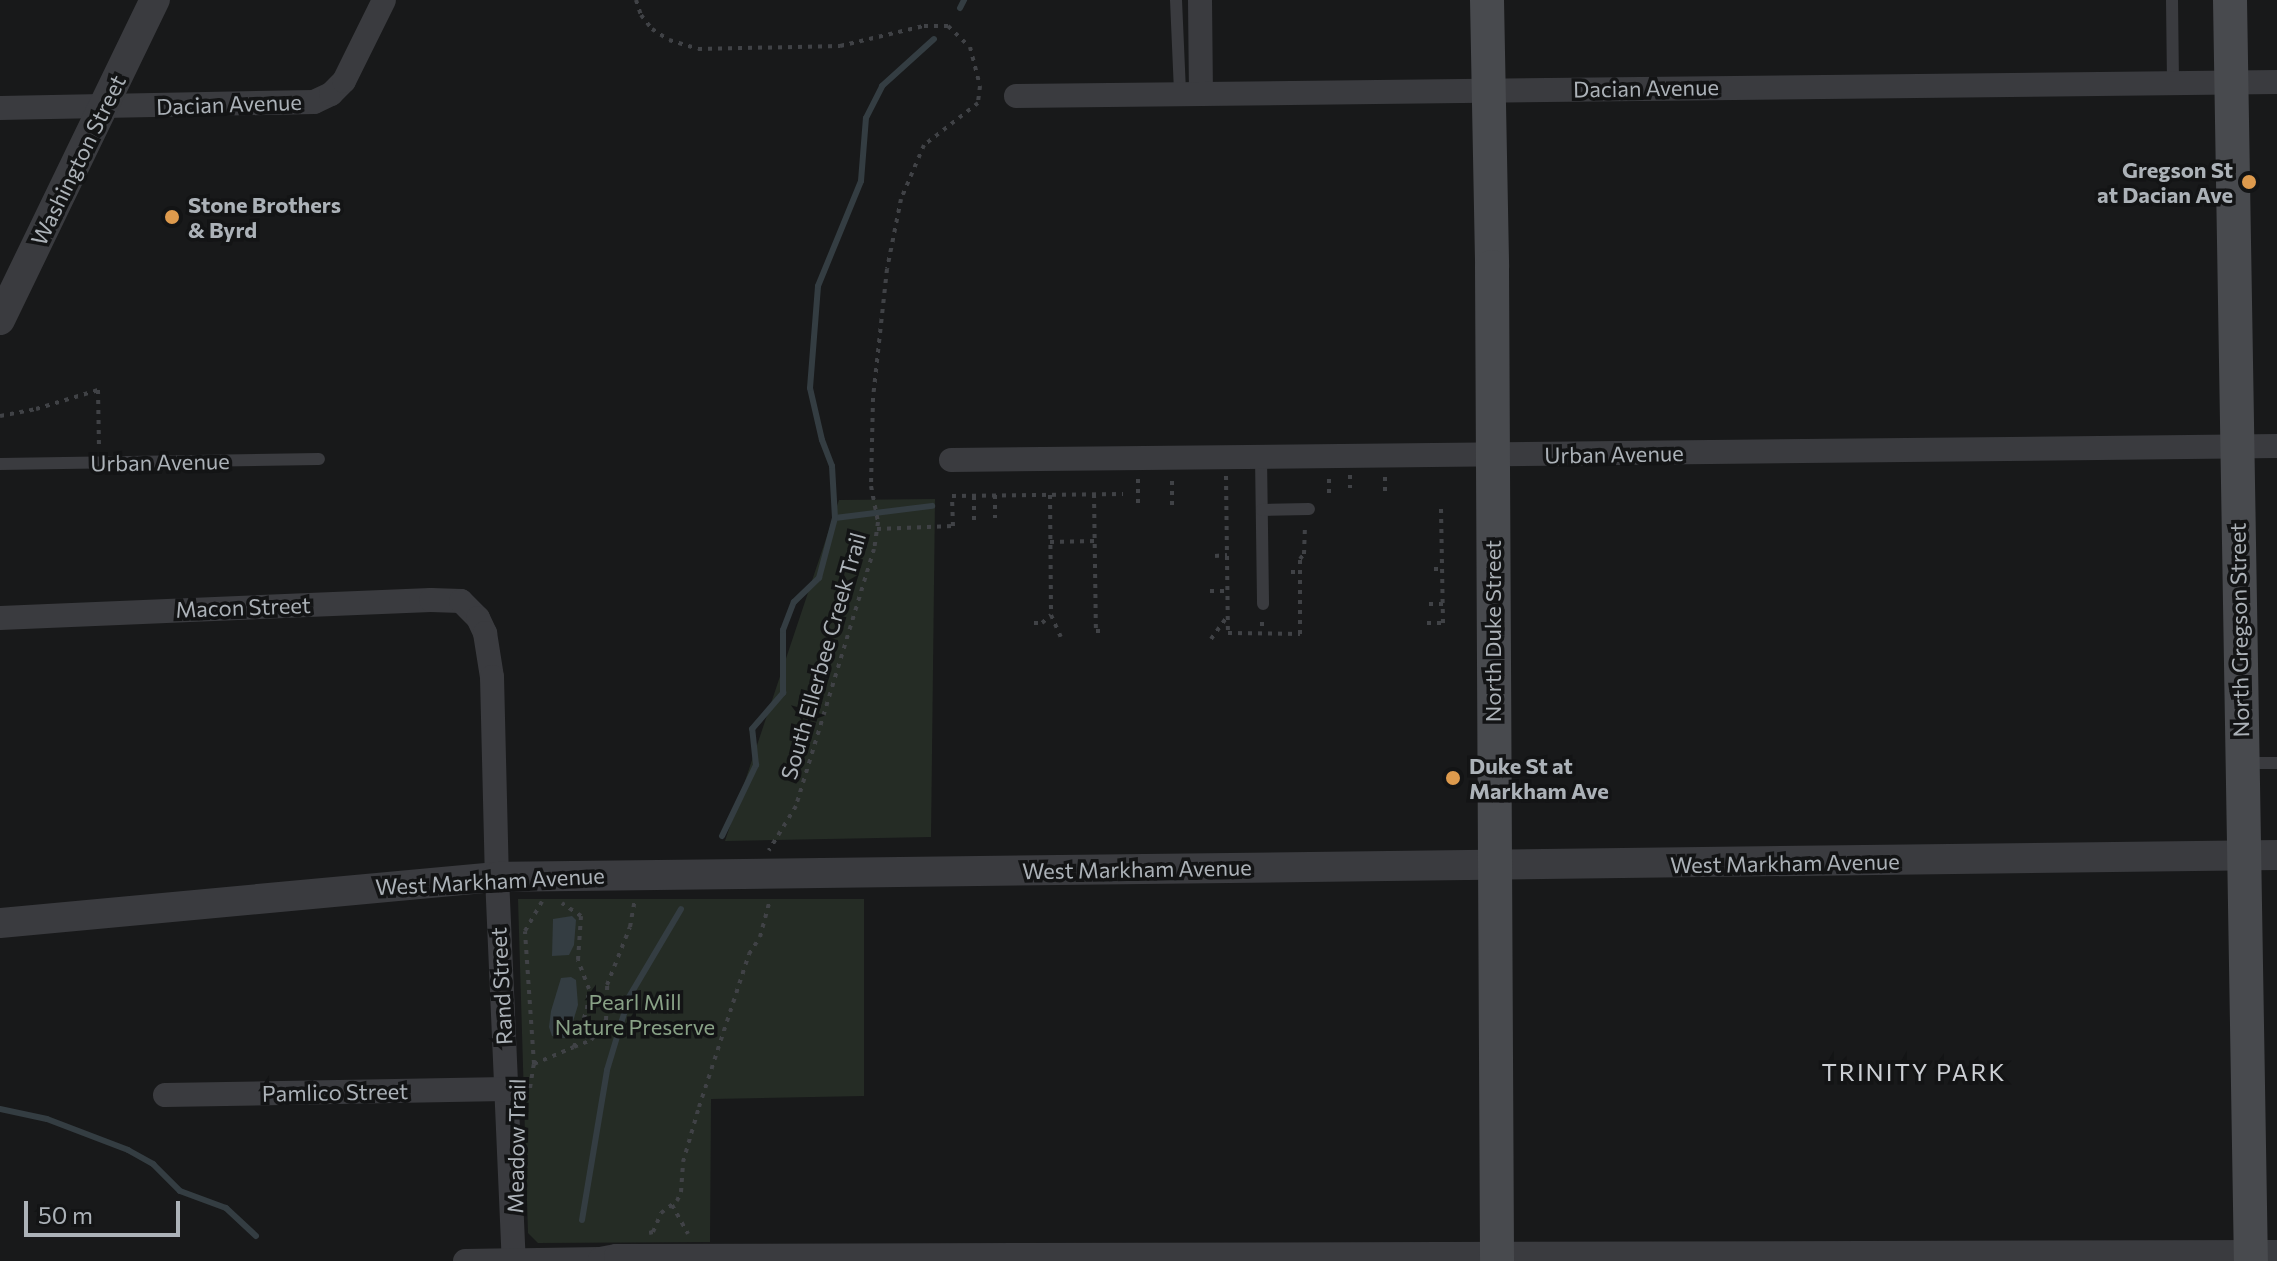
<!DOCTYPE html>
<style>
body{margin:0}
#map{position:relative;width:2277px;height:1261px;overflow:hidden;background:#18191a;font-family:Commissioner,sans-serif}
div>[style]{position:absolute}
.green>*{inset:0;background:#252c25}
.water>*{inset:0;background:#343d42}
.stream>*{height:6px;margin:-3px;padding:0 3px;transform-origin:3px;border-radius:3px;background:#343d42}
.path>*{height:4px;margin-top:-2px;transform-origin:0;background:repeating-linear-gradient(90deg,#404246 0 4px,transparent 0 10px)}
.service>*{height:12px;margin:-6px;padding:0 6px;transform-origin:6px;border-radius:6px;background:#3a3b3f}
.minor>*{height:24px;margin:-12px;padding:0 12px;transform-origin:12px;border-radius:12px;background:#3a3b3f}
.tertiary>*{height:30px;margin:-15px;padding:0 15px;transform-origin:15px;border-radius:15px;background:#3a3b3f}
.secondary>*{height:34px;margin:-17px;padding:0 17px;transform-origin:17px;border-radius:17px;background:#484a4e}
.dots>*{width:22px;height:22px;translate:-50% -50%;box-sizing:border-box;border:4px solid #131415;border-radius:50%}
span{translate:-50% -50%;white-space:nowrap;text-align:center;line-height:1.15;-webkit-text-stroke:7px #131415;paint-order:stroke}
.street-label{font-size:22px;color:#acb2b8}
.poi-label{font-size:22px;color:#acb2b8;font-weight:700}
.right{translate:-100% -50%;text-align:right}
.left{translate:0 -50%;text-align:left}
.park-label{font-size:22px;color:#88a186}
.neighbourhood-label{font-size:24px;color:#cdd0d5;letter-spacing:2px}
.scale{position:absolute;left:24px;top:1201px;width:156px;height:36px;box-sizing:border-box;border:4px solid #acb2b8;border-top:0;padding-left:10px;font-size:24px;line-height:28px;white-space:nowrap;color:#acb2b8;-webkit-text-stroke:6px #131415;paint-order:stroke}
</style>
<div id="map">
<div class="green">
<i style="clip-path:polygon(935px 499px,931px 837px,725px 841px,839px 500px)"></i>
<i style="clip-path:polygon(518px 899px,864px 899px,864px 1096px,711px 1099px,710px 1242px,538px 1243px,528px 1233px)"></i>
</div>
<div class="water">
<i style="clip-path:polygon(572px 916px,576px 920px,574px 945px,569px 955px,552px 956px,553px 919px)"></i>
<i style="clip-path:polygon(571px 977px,576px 980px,578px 1005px,568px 1038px,558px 1038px,552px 1036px,549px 1027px,551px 1011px,561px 978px)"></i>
</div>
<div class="stream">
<i style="left:960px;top:8px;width:9px;rotate:-63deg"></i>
<i style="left:835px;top:518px;width:98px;rotate:-7.1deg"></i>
<i style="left:722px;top:836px;width:79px;rotate:-64.4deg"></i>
<i style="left:756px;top:765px;width:36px;rotate:-96deg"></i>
<i style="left:752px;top:729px;width:48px;rotate:-49.3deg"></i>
<i style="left:783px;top:693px;width:63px;rotate:-90deg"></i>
<i style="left:783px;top:630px;width:30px;rotate:-69deg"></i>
<i style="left:794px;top:602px;width:35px;rotate:-44deg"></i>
<i style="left:819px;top:578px;width:62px;rotate:-75.1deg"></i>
<i style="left:835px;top:518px;width:52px;rotate:-93.3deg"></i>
<i style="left:832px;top:466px;width:28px;rotate:-111deg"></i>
<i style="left:822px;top:440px;width:53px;rotate:-103deg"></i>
<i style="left:810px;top:388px;width:102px;rotate:-85.5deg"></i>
<i style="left:818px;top:286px;width:113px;rotate:-67.7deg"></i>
<i style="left:861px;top:181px;width:63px;rotate:-85.5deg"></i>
<i style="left:866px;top:118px;width:36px;rotate:-63deg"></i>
<i style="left:882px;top:86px;width:70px;rotate:-42.1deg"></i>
<i style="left:0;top:1109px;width:48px;rotate:12deg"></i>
<i style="left:47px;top:1119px;width:87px;rotate:20.9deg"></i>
<i style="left:128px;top:1150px;width:29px;rotate:29deg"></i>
<i style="left:153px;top:1164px;width:38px;rotate:45deg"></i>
<i style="left:180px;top:1191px;width:49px;rotate:20.3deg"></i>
<i style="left:226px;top:1208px;width:41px;rotate:43deg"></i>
<i style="left:582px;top:1220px;width:152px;rotate:-80.5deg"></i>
<i style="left:607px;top:1070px;width:76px;rotate:-73.2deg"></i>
<i style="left:629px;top:997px;width:102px;rotate:-59.4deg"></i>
</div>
<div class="path">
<i style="left:636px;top:0;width:16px;rotate:72deg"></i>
<i style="left:641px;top:15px;width:18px;rotate:52deg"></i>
<i style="left:652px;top:29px;width:20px;rotate:33deg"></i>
<i style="left:669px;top:40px;width:30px;rotate:17deg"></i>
<i style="left:698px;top:49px;width:142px;rotate:-1.2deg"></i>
<i style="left:840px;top:46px;width:86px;rotate:-13.4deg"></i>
<i style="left:924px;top:26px;width:24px"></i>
<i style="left:948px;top:26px;width:30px;rotate:44deg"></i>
<i style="left:970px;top:47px;width:40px;rotate:75.6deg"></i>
<i style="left:980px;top:86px;width:17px;rotate:97deg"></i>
<i style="left:978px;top:103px;width:68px;rotate:142.1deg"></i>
<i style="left:924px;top:145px;width:59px;rotate:113.1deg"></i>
<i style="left:901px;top:199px;width:71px;rotate:101.3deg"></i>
<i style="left:887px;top:269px;width:130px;rotate:96.2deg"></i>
<i style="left:873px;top:398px;width:88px;rotate:91.3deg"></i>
<i style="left:871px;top:486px;width:37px;rotate:79deg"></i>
<i style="left:878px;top:522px;width:27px;rotate:98deg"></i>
<i style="left:874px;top:549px;width:269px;rotate:106.9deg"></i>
<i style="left:796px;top:806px;width:52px;rotate:121.5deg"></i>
<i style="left:0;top:416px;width:37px;rotate:-11deg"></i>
<i style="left:36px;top:409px;width:65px;rotate:-17deg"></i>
<i style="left:98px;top:390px;width:59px;rotate:89deg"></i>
<i style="left:1350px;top:475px;width:13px;rotate:90deg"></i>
<i style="left:1226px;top:476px;width:157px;rotate:89.3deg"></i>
<i style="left:1228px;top:633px;width:72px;rotate:0.8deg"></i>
<i style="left:1300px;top:634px;width:75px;rotate:-90deg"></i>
<i style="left:1300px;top:559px;width:6px;rotate:-51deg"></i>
<i style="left:1304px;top:554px;width:29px;rotate:-88deg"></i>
<i style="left:1329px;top:479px;width:14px;rotate:90deg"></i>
<i style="left:1385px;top:491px;width:14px;rotate:-90deg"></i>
<i style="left:1094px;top:494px;width:137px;rotate:89.2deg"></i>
<i style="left:1096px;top:631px;width:7px"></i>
<i style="left:995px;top:495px;width:23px;rotate:90deg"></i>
<i style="left:1050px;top:495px;width:120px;rotate:89.5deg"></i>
<i style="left:1051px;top:615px;width:24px;rotate:66deg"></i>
<i style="left:974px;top:496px;width:24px;rotate:90deg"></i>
<i style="left:1138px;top:503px;width:26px;rotate:-90deg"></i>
<i style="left:1172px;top:505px;width:25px;rotate:-90deg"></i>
<i style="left:877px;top:529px;width:76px;rotate:-2.3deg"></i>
<i style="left:953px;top:526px;width:30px;rotate:-92deg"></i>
<i style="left:952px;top:496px;width:171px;rotate:-0.7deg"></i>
<i style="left:1050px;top:542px;width:45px;rotate:-1.3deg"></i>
<i style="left:1215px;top:556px;width:12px;rotate:-5deg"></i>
<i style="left:1434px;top:569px;width:8px"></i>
<i style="left:1291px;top:572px;width:9px"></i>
<i style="left:1210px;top:591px;width:18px"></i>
<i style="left:1429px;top:604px;width:14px"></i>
<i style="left:1262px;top:622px;width:10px;rotate:90deg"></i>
<i style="left:1034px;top:623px;width:8px"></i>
<i style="left:1042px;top:623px;width:12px;rotate:-42deg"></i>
<i style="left:1427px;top:623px;width:16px"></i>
<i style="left:1443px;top:623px;width:114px;rotate:-91deg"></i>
<i style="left:1211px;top:639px;width:29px;rotate:-54deg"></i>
<i style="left:574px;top:1047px;width:18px;rotate:-22deg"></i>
<i style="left:591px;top:1040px;width:25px;rotate:-53deg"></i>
<i style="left:606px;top:1020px;width:35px;rotate:-88deg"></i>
<i style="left:607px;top:985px;width:62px;rotate:-68.4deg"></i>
<i style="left:630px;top:927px;width:28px;rotate:-80deg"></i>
<i style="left:534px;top:1064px;width:43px;rotate:-23deg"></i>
<i style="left:574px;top:1047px;width:40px;rotate:-71.1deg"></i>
<i style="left:587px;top:1009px;width:20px;rotate:-84deg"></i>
<i style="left:589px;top:989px;width:31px;rotate:-111deg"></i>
<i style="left:578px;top:960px;width:44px;rotate:-86.1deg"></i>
<i style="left:581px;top:916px;width:23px;rotate:-146deg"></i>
<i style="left:530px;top:1088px;width:24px;rotate:-81deg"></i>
<i style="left:534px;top:1064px;width:133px;rotate:-93.9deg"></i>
<i style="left:525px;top:931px;width:34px;rotate:-60deg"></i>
<i style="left:672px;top:1205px;width:33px;rotate:61deg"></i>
<i style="left:649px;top:1233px;width:4px;rotate:-14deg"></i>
<i style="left:653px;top:1232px;width:21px;rotate:-67deg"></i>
<i style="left:661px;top:1213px;width:20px;rotate:-37deg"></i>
<i style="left:677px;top:1201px;width:10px;rotate:-66deg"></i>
<i style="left:681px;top:1192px;width:30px;rotate:-86deg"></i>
<i style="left:683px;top:1162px;width:57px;rotate:-73.8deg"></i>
<i style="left:699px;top:1107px;width:161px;rotate:-71.9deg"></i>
<i style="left:749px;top:954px;width:20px;rotate:-57deg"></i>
<i style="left:760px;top:937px;width:39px;rotate:-75deg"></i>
</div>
<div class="service">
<i style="left:1176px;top:0;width:93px;rotate:87.5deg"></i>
<i style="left:2172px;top:0;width:83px;rotate:89.3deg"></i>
<i style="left:1261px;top:457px;width:147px;rotate:89.2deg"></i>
<i style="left:0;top:464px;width:319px;rotate:-0.9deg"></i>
<i style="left:1262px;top:510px;width:47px;rotate:-1.2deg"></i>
<i style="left:2244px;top:763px;width:33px"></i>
</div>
<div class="minor">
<i style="left:1200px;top:0;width:92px;rotate:89.4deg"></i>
<i style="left:1016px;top:96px;width:1261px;rotate:-0.64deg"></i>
<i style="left:0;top:108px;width:314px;rotate:-1.1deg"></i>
<i style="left:314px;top:102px;width:19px;rotate:-25deg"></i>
<i style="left:331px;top:94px;width:18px;rotate:-45deg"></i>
<i style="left:344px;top:81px;width:90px;rotate:-63.7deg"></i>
<i style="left:951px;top:460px;width:1326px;rotate:-0.6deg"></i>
<i style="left:0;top:618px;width:431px;rotate:-2.4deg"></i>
<i style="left:431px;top:600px;width:30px;rotate:2deg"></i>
<i style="left:461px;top:601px;width:24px;rotate:45deg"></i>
<i style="left:478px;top:618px;width:17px;rotate:65deg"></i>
<i style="left:485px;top:633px;width:45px;rotate:81deg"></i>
<i style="left:492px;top:677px;width:200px;rotate:88.6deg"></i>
<i style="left:497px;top:877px;width:383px;rotate:87.5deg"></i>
<i style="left:165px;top:1095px;width:341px;rotate:-1deg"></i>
<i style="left:465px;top:1261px;width:135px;rotate:-0.8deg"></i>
<i style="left:600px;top:1259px;width:16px;rotate:-11deg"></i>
<i style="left:616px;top:1256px;width:1661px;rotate:-0.14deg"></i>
</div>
<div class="tertiary">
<i style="left:0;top:320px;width:356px;rotate:-64.2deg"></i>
<i style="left:0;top:923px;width:499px;rotate:-5.3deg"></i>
<i style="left:497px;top:877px;width:1780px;rotate:-0.71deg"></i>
</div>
<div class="secondary">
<i style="left:1487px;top:0;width:267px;rotate:88.9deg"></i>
<i style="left:1492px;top:267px;width:994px;rotate:89.71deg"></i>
<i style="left:2230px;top:0;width:1261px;rotate:89.05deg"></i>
</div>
<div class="dots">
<i style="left:2249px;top:182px;background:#dd9a4d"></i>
<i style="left:172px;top:217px;background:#dd9a4d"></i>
<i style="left:1453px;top:778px;background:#dd9a4d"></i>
</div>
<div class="street-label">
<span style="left:1646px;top:88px;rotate:-1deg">Dacian Avenue</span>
<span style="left:229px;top:104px;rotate:-2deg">Dacian Avenue</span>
<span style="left:78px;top:160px;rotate:-64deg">Washington Street</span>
<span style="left:1614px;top:454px;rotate:-1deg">Urban Avenue</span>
<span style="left:160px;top:462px;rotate:-1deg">Urban Avenue</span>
<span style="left:243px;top:607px;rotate:-2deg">Macon Street</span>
<span style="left:2239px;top:630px;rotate:-91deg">North Gregson Street</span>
<span style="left:1493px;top:631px;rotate:-90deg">North Duke Street</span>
<span style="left:823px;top:656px;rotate:-74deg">South Ellerbee Creek Trail</span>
<span style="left:1785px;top:863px;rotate:-1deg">West Markham Avenue</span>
<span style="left:1137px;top:869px;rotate:-1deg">West Markham Avenue</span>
<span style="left:490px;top:881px;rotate:-3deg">West Markham Avenue</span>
<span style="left:501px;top:986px;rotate:-93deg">Rand Street</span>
<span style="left:335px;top:1092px;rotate:-1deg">Pamlico Street</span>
<span style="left:516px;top:1146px;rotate:-89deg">Meadow Trail</span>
</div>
<div class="poi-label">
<span class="right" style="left:2233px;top:182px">Gregson St<br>at Dacian Ave</span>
<span class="left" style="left:188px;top:217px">Stone Brothers<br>&amp; Byrd</span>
<span class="left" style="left:1469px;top:778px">Duke St at<br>Markham Ave</span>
</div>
<div class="park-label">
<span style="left:635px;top:1014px">Pearl Mill<br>Nature Preserve</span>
</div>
<div class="neighbourhood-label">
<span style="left:1914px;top:1072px">TRINITY PARK</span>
</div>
<div class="scale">50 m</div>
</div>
